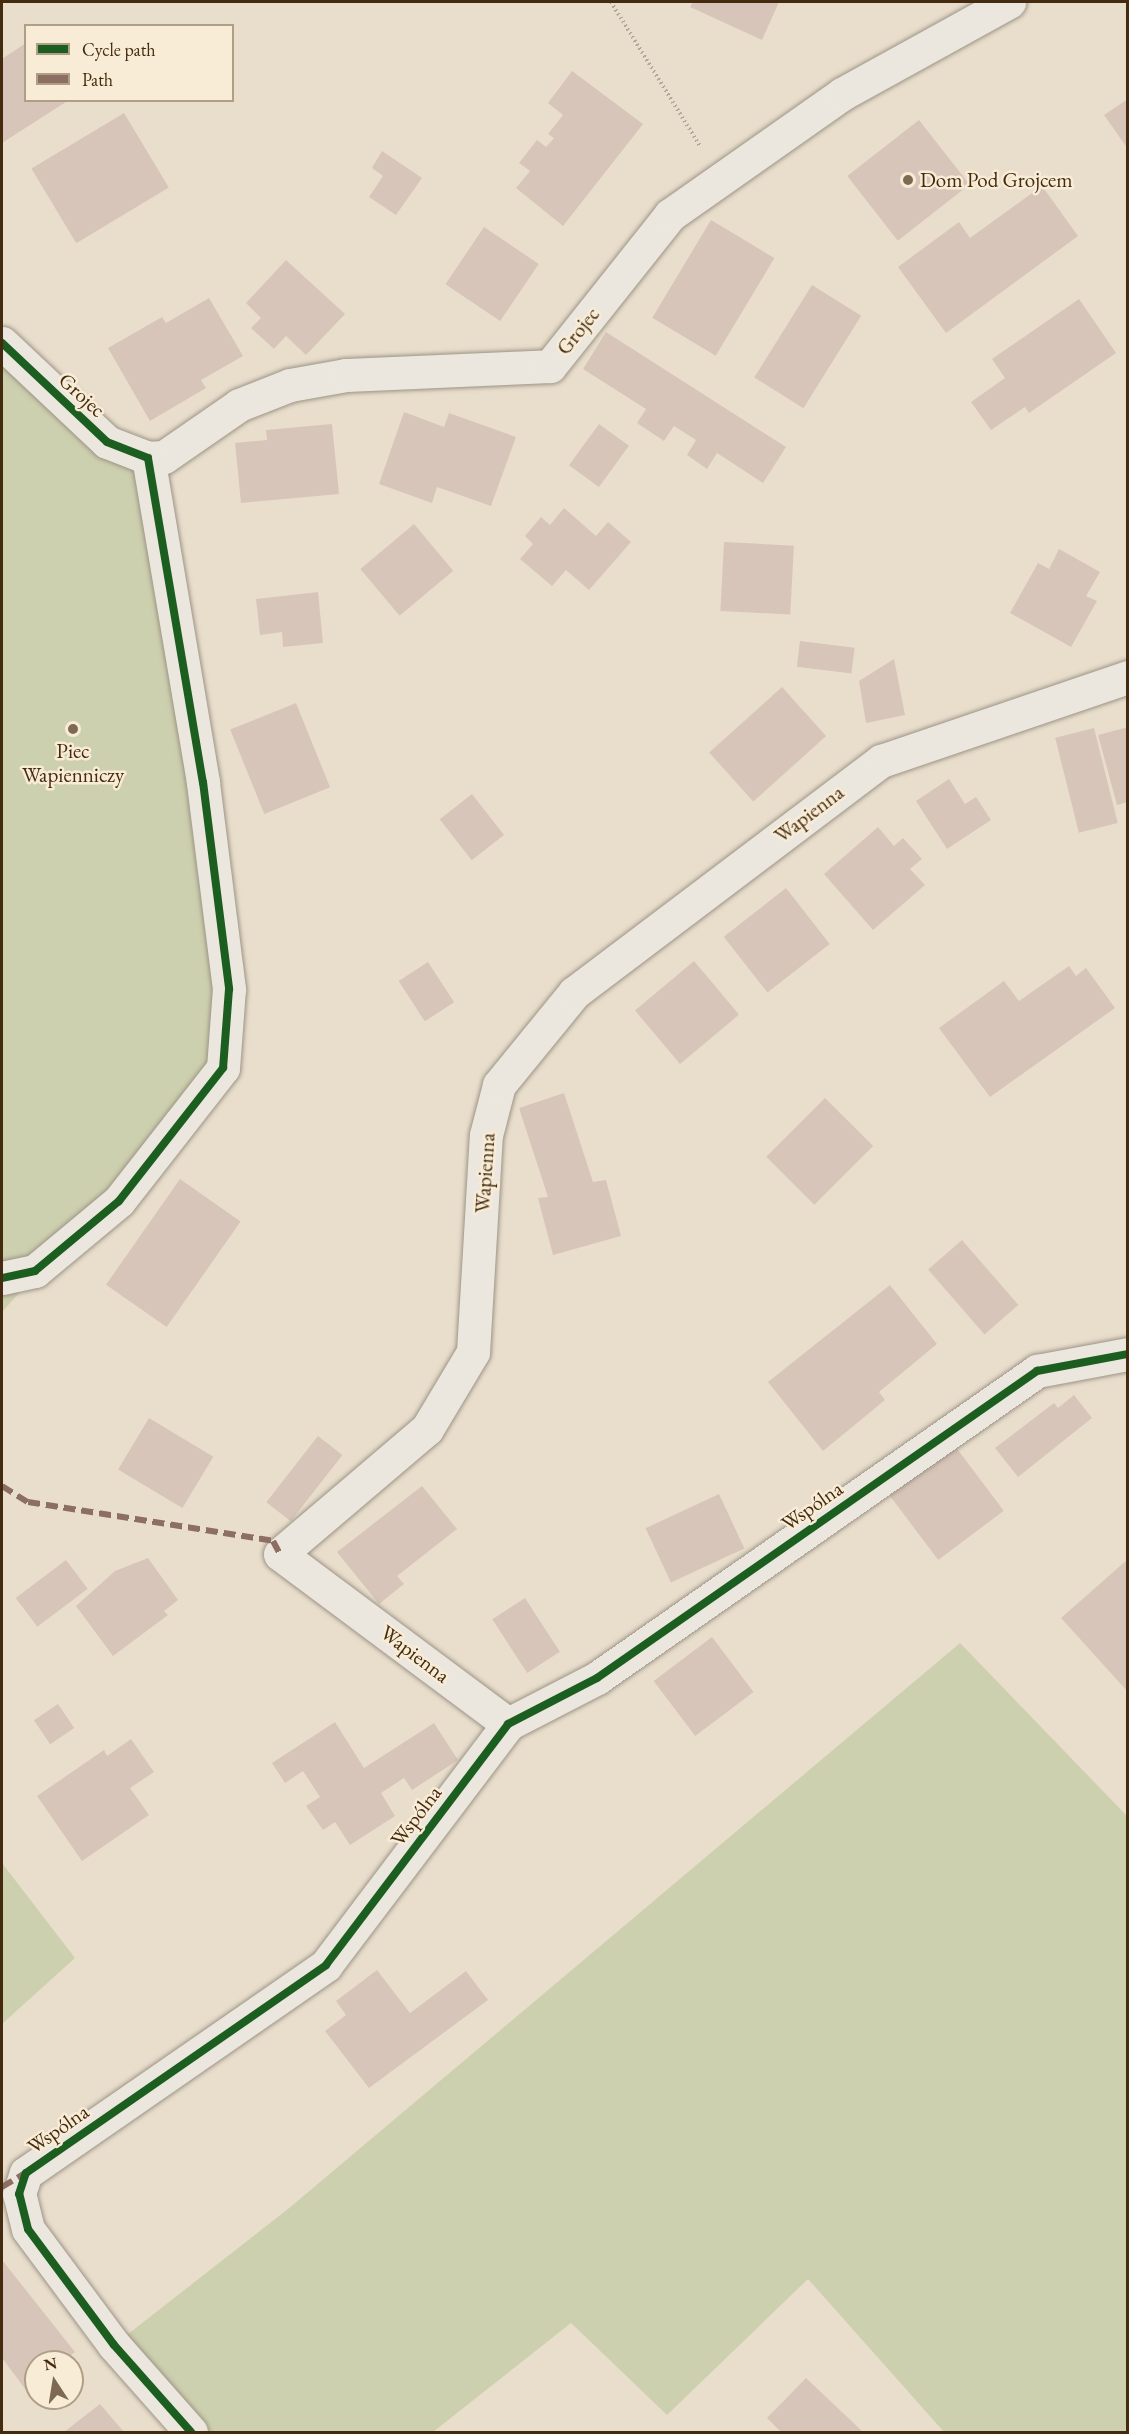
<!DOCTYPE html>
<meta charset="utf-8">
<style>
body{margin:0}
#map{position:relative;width:1129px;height:2434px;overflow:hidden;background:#e9decc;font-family:"EB Garamond",serif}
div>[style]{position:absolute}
.green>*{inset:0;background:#cdd0ae}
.building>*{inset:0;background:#d8c5ba;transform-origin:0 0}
.path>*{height:4px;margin-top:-2px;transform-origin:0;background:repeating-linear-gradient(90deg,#aea79c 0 1.5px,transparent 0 4.5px)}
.roads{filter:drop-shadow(0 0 2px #9d9486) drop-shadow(0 0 2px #9d9486)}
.minor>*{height:33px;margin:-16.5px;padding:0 16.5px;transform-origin:16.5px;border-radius:16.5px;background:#ece7de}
.quiet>*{height:6px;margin-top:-3px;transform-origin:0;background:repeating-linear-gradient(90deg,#8d6e63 0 12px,transparent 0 18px)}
.cycleway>*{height:8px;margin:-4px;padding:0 4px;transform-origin:4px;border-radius:4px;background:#1b5e20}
.dots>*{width:16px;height:16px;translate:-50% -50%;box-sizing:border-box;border:3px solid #f8ecd6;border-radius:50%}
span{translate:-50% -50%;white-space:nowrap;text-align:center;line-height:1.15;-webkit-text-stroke:5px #f8ecd6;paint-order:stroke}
.poi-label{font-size:21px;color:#442b10}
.left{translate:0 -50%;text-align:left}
.street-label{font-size:21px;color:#442b10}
.frame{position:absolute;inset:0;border:3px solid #442b10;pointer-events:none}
.legend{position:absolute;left:24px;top:24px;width:210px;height:78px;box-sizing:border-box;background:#f8ecd6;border:2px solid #b09f87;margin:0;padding:8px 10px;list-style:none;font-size:18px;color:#442b10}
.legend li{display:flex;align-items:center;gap:12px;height:30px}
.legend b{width:30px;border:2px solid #b09f87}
.north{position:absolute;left:24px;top:2350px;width:60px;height:60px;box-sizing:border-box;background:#f8ecd6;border:2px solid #b09f87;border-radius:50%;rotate:348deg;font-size:16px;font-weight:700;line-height:24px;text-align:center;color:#442b10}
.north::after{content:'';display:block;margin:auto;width:21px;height:27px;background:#7e6a52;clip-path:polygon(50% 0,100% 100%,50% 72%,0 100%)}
</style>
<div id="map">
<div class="green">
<i style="clip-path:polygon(2px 343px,148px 458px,223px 1068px,2px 1312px)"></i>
<i style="clip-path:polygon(960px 1643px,1127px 1816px,1127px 2432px,944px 2432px,808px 2279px,667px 2415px,571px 2323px,433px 2432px,191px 2432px,114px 2345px,288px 2209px)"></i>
<i style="clip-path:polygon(2px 1863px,75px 1958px,2px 2024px)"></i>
</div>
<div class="building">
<i style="clip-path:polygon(693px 2px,779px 2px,762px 40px,690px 7px)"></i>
<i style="clip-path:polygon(26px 43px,26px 100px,69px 100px,2px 143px,2px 59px)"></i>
<i style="clip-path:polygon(572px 71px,643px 124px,563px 226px,516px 188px,530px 171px,519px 163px,537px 140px,546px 147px,554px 138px,548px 134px,563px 115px,548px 103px)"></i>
<i style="clip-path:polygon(1128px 99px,1128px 149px,1104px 115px)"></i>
<i style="left:124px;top:113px;width:87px;height:108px;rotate:59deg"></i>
<i style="left:919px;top:120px;width:82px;height:91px;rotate:52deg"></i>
<i style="clip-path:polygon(382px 151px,422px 178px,396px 215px,369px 197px,383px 176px,372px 168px)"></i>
<i style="clip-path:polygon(1042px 186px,1078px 236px,946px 333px,898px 267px,959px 222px,970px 238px)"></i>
<i style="left:711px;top:220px;width:74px;height:114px;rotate:31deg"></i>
<i style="left:484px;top:227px;width:66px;height:69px;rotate:34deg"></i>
<i style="clip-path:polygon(286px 260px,345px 314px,306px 355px,286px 336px,274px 349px,251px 328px,261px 318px,246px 303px)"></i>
<i style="left:812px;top:285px;width:58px;height:109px;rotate:32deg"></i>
<i style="clip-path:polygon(209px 298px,243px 356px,201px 380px,206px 388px,150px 421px,108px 348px,162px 317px,166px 323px)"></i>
<i style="clip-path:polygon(1079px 299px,1116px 353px,1029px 413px,1025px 407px,991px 430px,971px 402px,1005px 378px,992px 359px)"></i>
<i style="clip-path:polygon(606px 332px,786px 447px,763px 483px,717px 453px,707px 469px,687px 455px,696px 440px,674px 426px,664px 441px,637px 423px,646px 409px,583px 369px)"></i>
<i style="clip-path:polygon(404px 412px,444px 427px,449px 413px,516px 437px,491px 506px,437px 487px,432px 503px,379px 484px)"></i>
<i style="clip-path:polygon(332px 424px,339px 494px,241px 503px,235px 443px,267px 440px,266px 430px)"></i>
<i style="left:599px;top:424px;width:37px;height:51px;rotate:36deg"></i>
<i style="clip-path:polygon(564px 508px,596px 536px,608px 522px,631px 542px,589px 590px,566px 570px,552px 586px,520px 559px,533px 544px,525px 536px,541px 517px,550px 525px)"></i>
<i style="left:414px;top:524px;width:61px;height:70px;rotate:50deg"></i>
<i style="left:724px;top:542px;width:70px;height:69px;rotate:3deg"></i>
<i style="clip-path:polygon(1059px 549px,1100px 572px,1086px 596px,1097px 601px,1071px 647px,1010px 613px,1038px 563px,1049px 569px)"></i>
<i style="clip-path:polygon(318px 592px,323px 643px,283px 647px,282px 632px,260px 635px,256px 599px)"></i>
<i style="left:800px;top:641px;width:55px;height:26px;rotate:7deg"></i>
<i style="clip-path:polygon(894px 659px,905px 715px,866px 723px,859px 681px)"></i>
<i style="left:782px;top:687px;width:66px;height:98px;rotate:48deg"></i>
<i style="left:296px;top:703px;width:91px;height:71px;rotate:68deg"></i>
<i style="clip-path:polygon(1128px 727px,1128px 802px,1117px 805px,1098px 735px)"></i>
<i style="left:1094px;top:728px;width:98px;height:40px;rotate:76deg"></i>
<i style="clip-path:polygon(949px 779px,965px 804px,976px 797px,991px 820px,947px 849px,916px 801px)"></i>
<i style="left:472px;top:794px;width:52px;height:41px;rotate:52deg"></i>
<i style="clip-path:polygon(878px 827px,894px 846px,903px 838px,922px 859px,910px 869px,925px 885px,873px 930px,824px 874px)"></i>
<i style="left:786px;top:888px;width:71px;height:79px;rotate:52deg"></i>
<i style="left:694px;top:961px;width:70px;height:77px;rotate:50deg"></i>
<i style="left:428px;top:962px;width:48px;height:35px;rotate:57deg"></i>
<i style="clip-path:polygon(1069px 966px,1076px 976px,1086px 968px,1115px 1008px,990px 1097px,939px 1028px,1004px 981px,1019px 1001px)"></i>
<i style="clip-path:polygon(564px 1093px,593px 1182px,606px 1180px,621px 1236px,553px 1255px,538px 1198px,548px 1197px,519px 1108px)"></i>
<i style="left:825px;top:1098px;width:68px;height:83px;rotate:45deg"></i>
<i style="left:180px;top:1179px;width:74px;height:129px;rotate:35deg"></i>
<i style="left:962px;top:1240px;width:86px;height:45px;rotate:49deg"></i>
<i style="clip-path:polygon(890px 1285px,937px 1344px,879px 1392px,885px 1400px,823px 1451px,768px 1382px)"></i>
<i style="clip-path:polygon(1074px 1395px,1092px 1418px,1018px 1477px,995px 1448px,1054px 1403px,1058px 1408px)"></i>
<i style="left:149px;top:1418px;width:75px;height:60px;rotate:31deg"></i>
<i style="left:318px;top:1436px;width:31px;height:84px;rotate:38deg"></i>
<i style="left:955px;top:1446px;width:81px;height:82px;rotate:53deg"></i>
<i style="clip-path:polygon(422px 1486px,457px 1529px,397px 1576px,404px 1584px,379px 1604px,337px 1552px)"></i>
<i style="left:719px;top:1494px;width:60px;height:81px;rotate:65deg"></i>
<i style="clip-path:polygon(148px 1558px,178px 1600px,164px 1611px,168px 1615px,113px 1656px,76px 1606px,115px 1571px)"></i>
<i style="clip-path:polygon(1128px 1559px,1128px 1692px,1061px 1618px)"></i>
<i style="left:66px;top:1560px;width:36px;height:63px;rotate:53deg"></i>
<i style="left:525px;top:1598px;width:64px;height:39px;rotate:57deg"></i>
<i style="left:712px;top:1637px;width:69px;height:73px;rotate:53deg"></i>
<i style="left:58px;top:1704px;width:29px;height:29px;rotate:56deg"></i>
<i style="clip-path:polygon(335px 1722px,364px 1768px,434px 1723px,458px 1760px,412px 1790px,404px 1778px,381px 1793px,395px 1816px,350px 1845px,335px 1822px,323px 1830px,306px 1806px,320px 1797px,303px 1771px,285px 1783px,272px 1763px)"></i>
<i style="clip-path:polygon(131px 1739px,154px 1772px,130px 1788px,149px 1815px,82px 1861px,37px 1796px,104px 1750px,107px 1756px)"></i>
<i style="clip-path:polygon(377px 1970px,410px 2013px,466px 1971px,488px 2000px,369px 2088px,325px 2031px,346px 2015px,336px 2001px)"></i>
<i style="clip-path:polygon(2px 2260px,75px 2352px,62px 2362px,36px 2362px,36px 2382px,26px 2390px,2px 2358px)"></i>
<i style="clip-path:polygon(806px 2378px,863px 2432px,781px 2432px,767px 2418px)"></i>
<i style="clip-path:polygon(100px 2404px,124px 2432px,64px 2432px)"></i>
</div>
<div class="path">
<i style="left:611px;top:2px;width:169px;rotate:58.3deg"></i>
</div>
<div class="roads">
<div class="minor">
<i style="left:2px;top:343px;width:144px;rotate:43.3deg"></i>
<i style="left:107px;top:442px;width:44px;rotate:21.3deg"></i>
<i style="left:148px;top:458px;width:16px;rotate:-4deg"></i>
<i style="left:164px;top:457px;width:91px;rotate:-34.7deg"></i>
<i style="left:239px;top:405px;width:55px;rotate:-21.4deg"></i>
<i style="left:290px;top:385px;width:57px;rotate:-10.1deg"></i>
<i style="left:346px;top:375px;width:204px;rotate:-2.5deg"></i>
<i style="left:550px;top:366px;width:193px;rotate:-51.5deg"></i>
<i style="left:670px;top:215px;width:210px;rotate:-35.1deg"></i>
<i style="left:842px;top:94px;width:191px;rotate:-28.9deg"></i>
<i style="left:2px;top:1278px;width:34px;rotate:-12deg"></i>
<i style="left:35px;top:1271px;width:109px;rotate:-39.8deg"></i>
<i style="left:119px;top:1201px;width:169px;rotate:-52deg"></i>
<i style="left:223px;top:1068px;width:79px;rotate:-85.7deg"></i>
<i style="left:229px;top:989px;width:209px;rotate:-97.2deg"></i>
<i style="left:203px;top:782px;width:329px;rotate:-99.6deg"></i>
<i style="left:508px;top:1724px;width:284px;rotate:-143.3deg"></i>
<i style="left:280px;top:1554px;width:193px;rotate:-40.4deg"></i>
<i style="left:427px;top:1429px;width:90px;rotate:-59.1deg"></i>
<i style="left:473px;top:1352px;width:217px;rotate:-86.6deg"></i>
<i style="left:486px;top:1135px;width:52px;rotate:-75.4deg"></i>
<i style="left:499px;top:1085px;width:119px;rotate:-50.8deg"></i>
<i style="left:574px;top:993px;width:385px;rotate:-37.1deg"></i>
<i style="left:881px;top:761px;width:261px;rotate:-18.8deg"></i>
<i style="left:191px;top:2432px;width:116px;rotate:-131.5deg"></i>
<i style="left:114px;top:2345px;width:144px;rotate:-126.6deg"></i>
<i style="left:28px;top:2229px;width:36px;rotate:-104deg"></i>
<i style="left:19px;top:2194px;width:22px;rotate:-72deg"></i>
<i style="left:26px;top:2173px;width:365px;rotate:-34.7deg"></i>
<i style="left:326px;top:1965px;width:302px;rotate:-52.9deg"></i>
<i style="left:508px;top:1724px;width:100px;rotate:-27.3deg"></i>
<i style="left:597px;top:1678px;width:537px;rotate:-34.9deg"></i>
<i style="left:1037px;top:1371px;width:93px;rotate:-10.6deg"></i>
</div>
</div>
<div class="quiet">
<i style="left:2px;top:1486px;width:31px;rotate:32deg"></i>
<i style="left:28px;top:1502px;width:248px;rotate:9deg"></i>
<i style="left:273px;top:1541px;width:15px;rotate:62deg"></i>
<i style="left:2px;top:2187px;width:27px;rotate:-31deg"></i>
</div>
<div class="cycleway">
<i style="left:2px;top:343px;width:144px;rotate:43.3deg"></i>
<i style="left:107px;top:442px;width:44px;rotate:21.3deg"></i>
<i style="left:148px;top:458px;width:329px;rotate:80.4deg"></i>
<i style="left:203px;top:782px;width:209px;rotate:82.8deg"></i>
<i style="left:229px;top:989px;width:79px;rotate:94.3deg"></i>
<i style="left:223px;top:1068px;width:169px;rotate:128deg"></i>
<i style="left:119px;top:1201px;width:109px;rotate:140.2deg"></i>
<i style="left:35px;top:1271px;width:34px;rotate:168deg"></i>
<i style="left:191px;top:2432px;width:116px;rotate:-131.5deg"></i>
<i style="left:114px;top:2345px;width:144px;rotate:-126.6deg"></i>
<i style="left:28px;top:2229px;width:36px;rotate:-104deg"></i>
<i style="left:19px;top:2194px;width:22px;rotate:-72deg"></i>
<i style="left:26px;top:2173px;width:365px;rotate:-34.7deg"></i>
<i style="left:326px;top:1965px;width:302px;rotate:-52.9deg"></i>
<i style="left:508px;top:1724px;width:100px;rotate:-27.3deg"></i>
<i style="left:597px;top:1678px;width:537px;rotate:-34.9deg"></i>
<i style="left:1037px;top:1371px;width:93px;rotate:-10.6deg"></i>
</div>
<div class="dots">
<i style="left:908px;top:180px;background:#7e6a52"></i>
<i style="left:73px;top:729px;background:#7e6a52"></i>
</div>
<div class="poi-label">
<span class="left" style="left:920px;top:180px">Dom Pod Grojcem</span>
<span style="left:73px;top:763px">Piec<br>Wapienniczy</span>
</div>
<div class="street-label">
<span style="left:578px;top:331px;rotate:-51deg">Grojec</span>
<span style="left:82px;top:395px;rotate:42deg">Grojec</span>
<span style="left:809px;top:814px;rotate:-37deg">Wapienna</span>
<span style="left:485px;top:1173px;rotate:-86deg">Wapienna</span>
<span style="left:812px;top:1506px;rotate:-35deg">Wspólna</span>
<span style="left:415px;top:1654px;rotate:37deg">Wapienna</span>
<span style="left:416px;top:1816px;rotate:-53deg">Wspólna</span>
<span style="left:58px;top:2129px;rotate:-35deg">Wspólna</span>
</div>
<div class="frame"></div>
<ul class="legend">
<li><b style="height:8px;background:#1b5e20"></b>Cycle path</li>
<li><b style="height:8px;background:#8d6e63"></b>Path</li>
</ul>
<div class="north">N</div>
</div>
